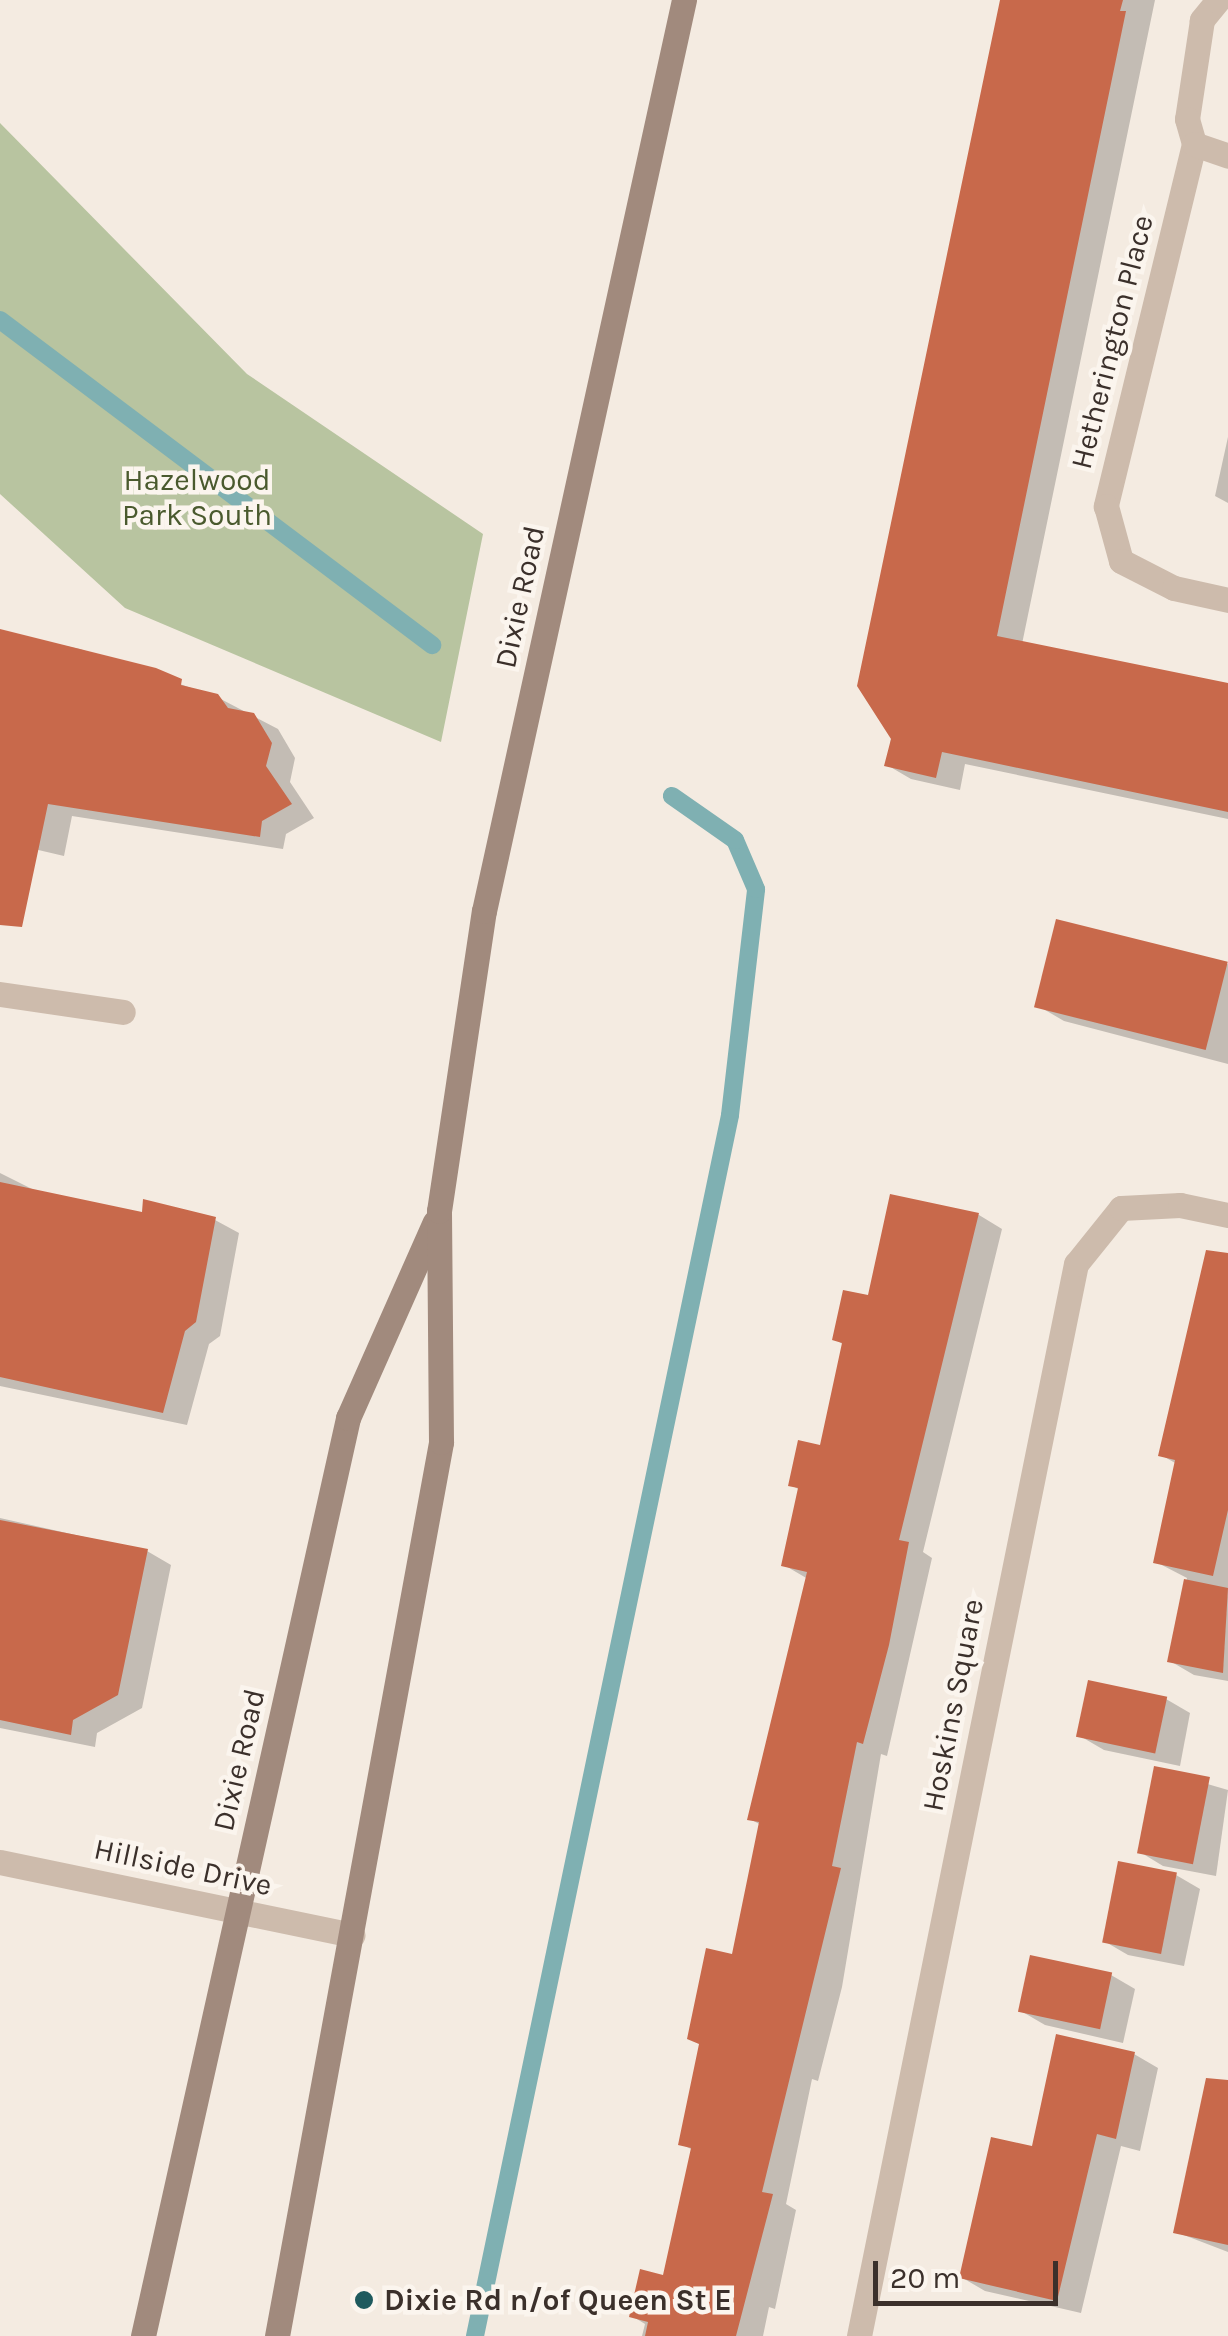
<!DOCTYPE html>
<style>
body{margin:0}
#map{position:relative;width:1228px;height:2336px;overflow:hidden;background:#f4ebe1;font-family:Karla,sans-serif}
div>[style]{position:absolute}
.green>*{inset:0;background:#b8c4a0}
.shadow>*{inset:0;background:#0003}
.stream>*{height:18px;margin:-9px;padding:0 9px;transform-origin:9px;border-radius:9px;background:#7fb0b2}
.building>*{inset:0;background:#c8694b;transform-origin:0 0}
.street>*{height:25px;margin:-12.5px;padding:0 12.5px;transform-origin:12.5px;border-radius:12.5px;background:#cdbbac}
.secondary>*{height:25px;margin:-12.5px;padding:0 12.5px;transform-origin:12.5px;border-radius:12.5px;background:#a18a7d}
.dots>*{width:28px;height:28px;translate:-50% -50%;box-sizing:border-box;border:5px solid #fbf5ee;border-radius:50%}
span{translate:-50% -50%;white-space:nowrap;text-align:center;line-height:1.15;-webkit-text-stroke:9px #fbf5ee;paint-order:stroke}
.street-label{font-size:30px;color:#3b302b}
.park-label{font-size:30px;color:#4a5a2e}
.poi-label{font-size:30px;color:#3b302b;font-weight:700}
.left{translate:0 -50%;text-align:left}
.scale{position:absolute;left:873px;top:2261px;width:185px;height:45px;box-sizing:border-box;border:5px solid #3b302b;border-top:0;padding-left:12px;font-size:30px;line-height:35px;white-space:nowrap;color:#3b302b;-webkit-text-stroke:8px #fbf5ee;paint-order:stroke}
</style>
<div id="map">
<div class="green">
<i style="clip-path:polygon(0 123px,247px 374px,483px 534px,441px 742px,125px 608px,0 494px)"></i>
</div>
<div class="shadow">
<i style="clip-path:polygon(1002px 0,1155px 0,1022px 644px,1228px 685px,1228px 819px,965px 764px,960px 790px,911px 779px,887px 765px)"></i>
<i style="clip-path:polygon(1228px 437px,1228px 503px,1215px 496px)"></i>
<i style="clip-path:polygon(0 632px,80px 649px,217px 697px,278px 729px,295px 758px,290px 782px,314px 818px,286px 834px,283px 849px,72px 816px,64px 856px,0 841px)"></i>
<i style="clip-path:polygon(1228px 964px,1228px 1064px,1064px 1021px,1040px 1007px)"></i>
<i style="clip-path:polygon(0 1173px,38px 1192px,144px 1215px,215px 1220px,239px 1233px,220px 1336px,209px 1344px,187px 1425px,0 1386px)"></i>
<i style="clip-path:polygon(892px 1197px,979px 1215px,1002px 1229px,923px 1552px,932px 1558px,887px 1756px,881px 1754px,842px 1987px,818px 2081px,812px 2079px,786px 2204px,796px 2210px,775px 2309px,769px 2307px,763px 2336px,642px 2336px,645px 2324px,632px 2316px,665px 2278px,693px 2150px,681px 2144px,734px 1957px,761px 1825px,750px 1819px,808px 1579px,784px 1565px,800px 1490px,791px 1485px,821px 1447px,844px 1345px,835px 1339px,870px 1298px)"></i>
<i style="clip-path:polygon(1228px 1312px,1228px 1681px,1194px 1675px,1170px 1661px,1187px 1578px,1156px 1562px,1177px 1464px,1161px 1455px)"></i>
<i style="clip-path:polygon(0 1518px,147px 1551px,171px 1565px,142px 1708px,97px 1733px,95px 1747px,0 1728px)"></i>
<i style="clip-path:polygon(1166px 1699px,1190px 1713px,1180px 1766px,1104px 1750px,1080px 1736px)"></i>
<i style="clip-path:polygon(1156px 1769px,1228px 1790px,1216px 1876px,1163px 1866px,1140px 1852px)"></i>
<i style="clip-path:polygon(1176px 1875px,1200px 1889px,1184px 1966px,1128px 1955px,1104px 1941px)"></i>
<i style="clip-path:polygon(1111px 1975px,1135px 1989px,1123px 2043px,1045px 2025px,1021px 2011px)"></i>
<i style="clip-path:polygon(1134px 2054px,1158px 2068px,1140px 2151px,1121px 2146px,1081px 2313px,985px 2291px,961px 2277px,1034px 2149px)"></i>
<i style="clip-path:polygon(1228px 2159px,1228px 2252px,1176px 2232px)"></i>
</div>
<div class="stream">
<i style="left:0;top:320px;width:541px;rotate:36.95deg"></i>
<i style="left:475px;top:2336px;width:1247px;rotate:-78.2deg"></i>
<i style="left:730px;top:1115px;width:227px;rotate:-83.4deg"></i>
<i style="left:756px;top:889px;width:53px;rotate:-113.2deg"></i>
<i style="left:735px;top:840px;width:77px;rotate:-145.1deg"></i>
</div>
<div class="building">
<i style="clip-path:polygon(1000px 0,1123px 0,1120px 11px,1126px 11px,997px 636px,1228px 683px,1228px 812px,942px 752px,936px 778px,884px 766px,891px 739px,857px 686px)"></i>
<i style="clip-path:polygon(0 629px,156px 668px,182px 679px,181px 685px,218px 694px,228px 708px,254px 713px,272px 743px,266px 766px,292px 804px,262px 821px,260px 837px,48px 804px,22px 927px,0 925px)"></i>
<i style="left:1056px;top:919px;width:177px;height:91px;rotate:14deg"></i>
<i style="clip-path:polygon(0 1182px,142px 1212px,143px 1199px,216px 1217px,196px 1322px,185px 1331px,163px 1413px,0 1377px)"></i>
<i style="clip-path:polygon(890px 1194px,979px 1213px,899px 1540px,909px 1542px,889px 1645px,863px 1744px,857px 1742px,832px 1866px,841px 1868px,762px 2192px,773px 2194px,736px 2336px,645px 2336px,648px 2322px,629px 2317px,640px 2269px,663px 2275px,691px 2148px,678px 2145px,699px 2044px,687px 2039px,706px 1948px,732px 1954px,759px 1822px,747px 1820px,807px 1572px,781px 1566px,798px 1488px,788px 1486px,798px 1440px,820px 1445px,842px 1343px,832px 1340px,843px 1290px,868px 1295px)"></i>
<i style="clip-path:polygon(1206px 1250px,1228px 1253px,1228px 1510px,1213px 1576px,1153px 1563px,1175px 1460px,1158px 1456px)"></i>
<i style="clip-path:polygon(0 1520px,148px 1549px,118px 1695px,73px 1720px,71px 1735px,0 1720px)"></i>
<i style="clip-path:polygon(1184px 1579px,1228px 1588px,1223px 1673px,1167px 1662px)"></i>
<i style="left:1088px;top:1680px;width:81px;height:58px;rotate:12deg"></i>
<i style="left:1154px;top:1766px;width:57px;height:89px;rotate:11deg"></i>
<i style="left:1118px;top:1861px;width:60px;height:83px;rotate:11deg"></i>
<i style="left:1030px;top:1955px;width:84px;height:58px;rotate:12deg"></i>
<i style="clip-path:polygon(1056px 2034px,1135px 2052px,1116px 2139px,1097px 2134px,1057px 2301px,959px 2278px,991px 2137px,1032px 2146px)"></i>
<i style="clip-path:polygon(1206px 2078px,1228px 2080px,1228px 2245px,1173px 2233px)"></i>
</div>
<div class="street">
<i style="left:1218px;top:0;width:26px;rotate:129deg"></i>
<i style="left:1202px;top:20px;width:100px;rotate:98.6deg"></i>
<i style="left:1187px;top:119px;width:26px;rotate:74deg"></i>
<i style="left:1194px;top:144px;width:373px;rotate:103.7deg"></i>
<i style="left:1106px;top:506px;width:57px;rotate:74.7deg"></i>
<i style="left:1121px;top:561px;width:59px;rotate:27deg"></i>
<i style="left:1174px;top:588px;width:55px;rotate:12.5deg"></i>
<i style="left:1194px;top:144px;width:36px;rotate:19deg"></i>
<i style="left:0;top:994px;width:124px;rotate:8.3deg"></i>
<i style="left:0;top:1862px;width:360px;rotate:11.7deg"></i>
<i style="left:859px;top:2336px;width:1094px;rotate:-78.56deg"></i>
<i style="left:1076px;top:1264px;width:72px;rotate:-51.2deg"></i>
<i style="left:1121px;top:1208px;width:59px;rotate:-2.9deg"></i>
<i style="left:1180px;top:1205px;width:49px;rotate:11.8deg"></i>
</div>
<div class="secondary">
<i style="left:143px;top:2336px;width:941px;rotate:-77.41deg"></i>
<i style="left:348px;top:1418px;width:214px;rotate:-66.1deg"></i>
<i style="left:277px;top:2336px;width:909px;rotate:-79.6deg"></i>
<i style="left:441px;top:1442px;width:231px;rotate:-90.5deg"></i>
<i style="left:439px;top:1211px;width:303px;rotate:-81.5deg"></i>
<i style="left:484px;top:911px;width:933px;rotate:-77.62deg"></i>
</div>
<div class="dots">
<i style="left:364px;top:2300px;background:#1f5a5e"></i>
</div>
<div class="street-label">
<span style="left:1112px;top:342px;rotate:-76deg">Hetherington Place</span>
<span style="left:520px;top:597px;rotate:-78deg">Dixie Road</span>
<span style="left:953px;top:1705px;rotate:-79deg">Hoskins Square</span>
<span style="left:239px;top:1760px;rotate:-77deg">Dixie Road</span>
<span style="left:183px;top:1867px;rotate:12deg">Hillside Drive</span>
</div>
<div class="park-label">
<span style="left:197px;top:497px">Hazelwood<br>Park South</span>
</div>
<div class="poi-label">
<span class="left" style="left:384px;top:2300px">Dixie Rd n/of Queen St E</span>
</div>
<div class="scale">20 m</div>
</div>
